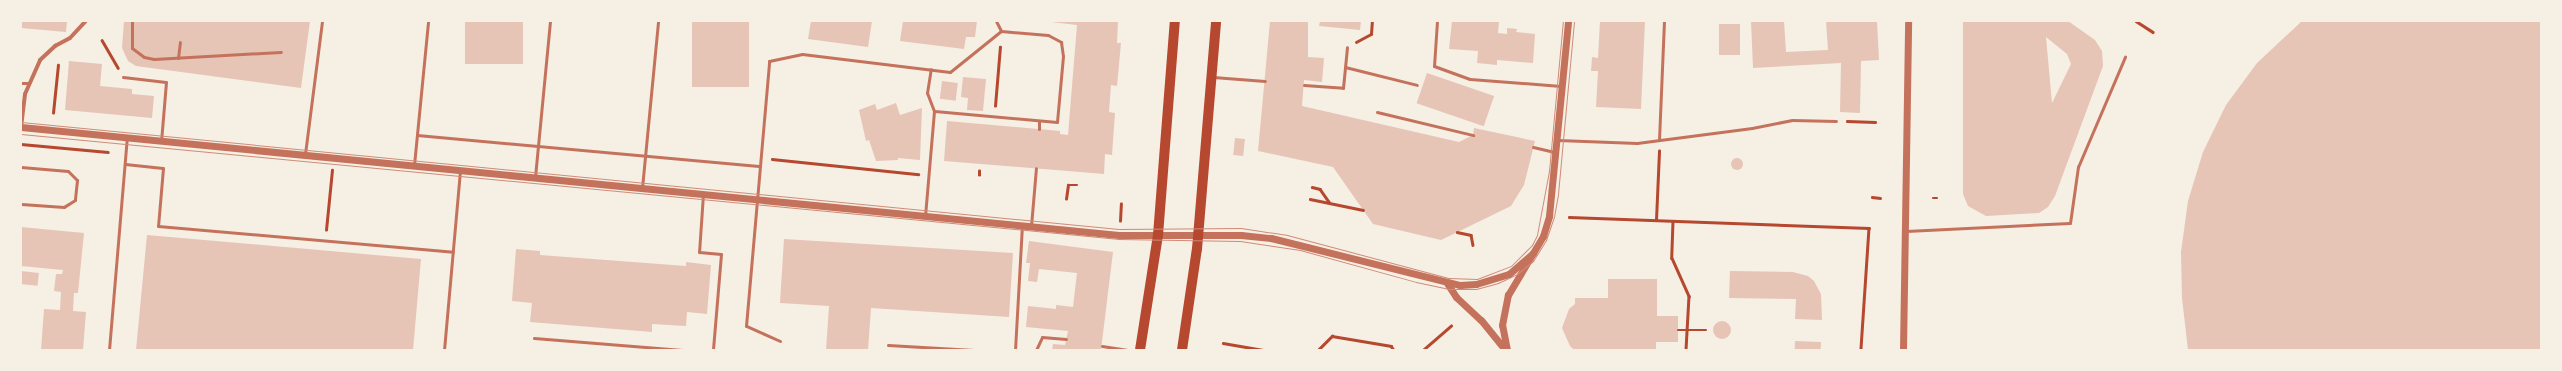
<!DOCTYPE html>
<style>
body{margin:0}
#map{position:relative;width:2562px;height:371px;overflow:hidden;background:#f6efe4;font-family:Montserrat,sans-serif}
div>[style]{position:absolute}
.building>*{inset:0;background:#e6c5b7;transform-origin:0 0}
.round{border-radius:50%}
.path>*{height:2.5px;margin:-1.25px;padding:0 1.25px;transform-origin:1.25px;border-radius:1.25px;background:#b5482f}
.service>*{height:3px;margin:-1.5px;padding:0 1.5px;transform-origin:1.5px;border-radius:1.5px;background:#c5725c}
.minor>*{height:4px;margin:-2px;padding:0 2px;transform-origin:2px;border-radius:2px;background:#c5725c}
.tertiary>*{height:7px;margin:-3.5px;padding:0 3.5px;transform-origin:3.5px;border-radius:3.5px;background:#c5725c}
.primary>*{height:10px;margin:-5px;padding:0 5px;transform-origin:5px;border-radius:5px;background:#b5482f}
.tram>*{height:1px;margin:-0.5px;padding:0 0.5px;transform-origin:0.5px;border-radius:0.5px;background:#cf8b77}
span{translate:-50% -50%;white-space:nowrap;text-align:center;line-height:1.15;-webkit-text-stroke:4px #f6efe4;paint-order:stroke}
.frame{position:absolute;inset:0;border:22px solid #f6efe4;pointer-events:none}
</style>
<div id="map">
<div class="building">
<i style="clip-path:polygon(21px 21px,67px 21px,66px 32px,21px 28px)"></i>
<i style="clip-path:polygon(124px 21px,310px 21px,301px 88px,136px 66px,128px 61px,122px 48px)"></i>
<i style="left:465px;top:21px;width:58px;height:43px"></i>
<i style="left:692px;top:21px;width:57px;height:66px"></i>
<i style="clip-path:polygon(811px 21px,872px 21px,868px 47px,808px 39px)"></i>
<i style="clip-path:polygon(903px 21px,977px 21px,975px 37px,966px 37px,964px 49px,900px 41px)"></i>
<i style="clip-path:polygon(1043px 21px,1118px 21px,1117px 43px,1121px 43px,1117px 86px,1111px 85px,1109px 112px,1115px 113px,1112px 155px,1105px 154px,1104px 174px,944px 161px,947px 121px,1060px 131px,1060px 134px,1068px 135px,1077px 25px)"></i>
<i style="clip-path:polygon(1270px 21px,1308px 21px,1308px 57px,1324px 58px,1322px 82px,1304px 80px,1302px 106px,1459px 142px,1473px 135px,1474px 128px,1535px 141px,1524px 185px,1511px 206px,1441px 240px,1373px 224px,1333px 167px,1258px 151px)"></i>
<i style="clip-path:polygon(1320px 21px,1361px 21px,1360px 30px,1319px 26px)"></i>
<i style="clip-path:polygon(1452px 21px,1499px 21px,1498px 33px,1507px 34px,1507px 28px,1517px 29px,1516px 32px,1535px 34px,1533px 63px,1497px 60px,1497px 65px,1477px 63px,1478px 51px,1449px 49px)"></i>
<i style="clip-path:polygon(1600px 21px,1645px 21px,1641px 109px,1596px 107px,1598px 71px,1591px 71px,1592px 57px,1598px 58px)"></i>
<i style="clip-path:polygon(1751px 21px,1784px 21px,1786px 52px,1828px 50px,1826px 21px,1877px 21px,1879px 60px,1861px 61px,1860px 113px,1840px 112px,1841px 63px,1753px 68px)"></i>
<i style="clip-path:polygon(evenodd,1963px 21px,2068px 21px,2095px 40px,2102px 51px,2103px 66px,2055px 196px,2048px 207px,2039px 213px,1986px 216px,1968px 206px,1963px 194px,1963px 21px,2046px 37px,2067px 54px,2071px 64px,2052px 103px,2046px 37px)"></i>
<i style="clip-path:polygon(2302px 21px,2541px 21px,2541px 350px,2188px 350px,2182px 298px,2181px 252px,2188px 201px,2203px 152px,2226px 105px,2257px 63px)"></i>
<i style="left:1719px;top:24px;width:21px;height:31px"></i>
<i style="clip-path:polygon(69px 61px,102px 64px,100px 86px,132px 89px,132px 94px,154px 96px,152px 118px,65px 110px)"></i>
<i style="left:1427px;top:73px;width:71px;height:32px;rotate:19deg"></i>
<i style="clip-path:polygon(963px 77px,986px 79px,983px 111px,967px 110px,968px 98px,961px 97px)"></i>
<i style="left:942px;top:81px;width:16px;height:18px;rotate:7deg"></i>
<i style="clip-path:polygon(896px 103px,900px 115px,922px 108px,920px 160px,898px 158px,898px 160px,876px 161px,869px 140px,866px 141px,859px 110px,875px 104px,877px 110px)"></i>
<i style="left:1235px;top:138px;width:10px;height:17px;rotate:6deg"></i>
<i class="round" style="left:1731px;top:158px;width:12px;height:12px"></i>
<i style="clip-path:polygon(21px 227px,84px 233px,78px 293px,74px 293px,73px 311px,86px 312px,83px 350px,41px 350px,44px 309px,60px 310px,61px 292px,54px 291px,56px 274px,62px 274px,63px 270px,21px 266px)"></i>
<i style="clip-path:polygon(147px 235px,421px 259px,413px 350px,136px 350px)"></i>
<i style="clip-path:polygon(784px 239px,1013px 253px,1009px 317px,871px 308px,868px 350px,826px 350px,829px 306px,780px 303px)"></i>
<i style="clip-path:polygon(1029px 241px,1113px 252px,1101px 350px,1052px 350px,1053px 344px,1065px 345px,1068px 331px,1026px 327px,1028px 306px,1056px 309px,1056px 305px,1073px 307px,1077px 273px,1039px 269px,1037px 282px,1028px 281px,1030px 263px,1026px 263px)"></i>
<i style="clip-path:polygon(516px 249px,540px 251px,540px 255px,686px 266px,686px 262px,711px 265px,707px 314px,687px 312px,686px 326px,652px 324px,652px 332px,530px 322px,532px 303px,512px 301px)"></i>
<i style="left:21px;top:271px;width:18px;height:13px;rotate:6deg"></i>
<i style="clip-path:polygon(1730px 271px,1793px 272px,1808px 276px,1814px 281px,1821px 294px,1822px 320px,1795px 319px,1796px 299px,1729px 298px)"></i>
<i style="clip-path:polygon(1608px 279px,1657px 279px,1657px 316px,1678px 316px,1678px 342px,1656px 342px,1656px 350px,1574px 350px,1570px 346px,1562px 328px,1569px 309px,1575px 304px,1575px 298px,1608px 298px)"></i>
<i class="round" style="left:1713px;top:321px;width:18px;height:18px"></i>
<i style="left:1795px;top:341px;width:26px;height:9px;rotate:2deg"></i>
</div>
<div class="path">
<i style="left:2136px;top:21px;width:20px;rotate:33deg"></i>
<i style="left:102px;top:40px;width:32px;rotate:60deg"></i>
<i style="left:1356px;top:42px;width:17px;rotate:-28deg"></i>
<i style="left:1371px;top:34px;width:13px;rotate:-86deg"></i>
<i style="left:995px;top:106px;width:59px;rotate:-85.2deg"></i>
<i style="left:53px;top:113px;width:48px;rotate:-84.1deg"></i>
<i style="left:1847px;top:121px;width:28px;rotate:2deg"></i>
<i style="left:21px;top:144px;width:87px;rotate:5.3deg"></i>
<i style="left:772px;top:159px;width:147px;rotate:5.9deg"></i>
<i style="left:979px;top:175px;width:4px;rotate:-90deg"></i>
<i style="left:1312px;top:187px;width:8px;rotate:14deg"></i>
<i style="left:1320px;top:189px;width:16px;rotate:55deg"></i>
<i style="left:1872px;top:197px;width:8px;rotate:7deg"></i>
<i style="left:1933px;top:198px;width:4px"></i>
<i style="left:1066px;top:199px;width:14px;rotate:-82deg"></i>
<i style="left:1068px;top:185px;width:9px"></i>
<i style="left:1310px;top:199px;width:54px;rotate:11.7deg"></i>
<i style="left:1569px;top:217px;width:300px;rotate:2.1deg"></i>
<i style="left:1869px;top:228px;width:122px;rotate:93.8deg"></i>
<i style="left:1656px;top:220px;width:69px;rotate:-87.5deg"></i>
<i style="left:1120px;top:221px;width:17px;rotate:-87deg"></i>
<i style="left:1673px;top:221px;width:37px;rotate:92deg"></i>
<i style="left:1672px;top:258px;width:42px;rotate:65.9deg"></i>
<i style="left:1689px;top:296px;width:54px;rotate:93.2deg"></i>
<i style="left:326px;top:230px;width:60px;rotate:-84.3deg"></i>
<i style="left:1457px;top:232px;width:14px;rotate:12deg"></i>
<i style="left:1471px;top:235px;width:10px;rotate:79deg"></i>
<i style="left:1678px;top:330px;width:28px"></i>
<i style="left:1223px;top:343px;width:42px;rotate:9.7deg"></i>
<i style="left:1318px;top:350px;width:20px;rotate:-45deg"></i>
<i style="left:1332px;top:336px;width:60px;rotate:9.6deg"></i>
<i style="left:1391px;top:346px;width:5px;rotate:53deg"></i>
<i style="left:1423px;top:350px;width:37px;rotate:-41deg"></i>
</div>
<div class="service">
<i style="left:132px;top:21px;width:27px;rotate:90deg"></i>
<i style="left:132px;top:48px;width:15px;rotate:37deg"></i>
<i style="left:144px;top:57px;width:10px;rotate:11deg"></i>
<i style="left:154px;top:59px;width:127px;rotate:-3.2deg"></i>
<i style="left:996px;top:21px;width:11px;rotate:63deg"></i>
<i style="left:1437px;top:21px;width:45px;rotate:93.8deg"></i>
<i style="left:1434px;top:66px;width:38px;rotate:20deg"></i>
<i style="left:1470px;top:79px;width:91px;rotate:4.4deg"></i>
<i style="left:178px;top:58px;width:16px;rotate:-83deg"></i>
<i style="left:1345px;top:67px;width:74px;rotate:14deg"></i>
<i style="left:123px;top:77px;width:43px;rotate:6.6deg"></i>
<i style="left:166px;top:82px;width:59px;rotate:94.8deg"></i>
<i style="left:1213px;top:77px;width:52px;rotate:4.4deg"></i>
<i style="left:21px;top:83px;width:7px"></i>
<i style="left:1304px;top:85px;width:39px;rotate:4deg"></i>
<i style="left:1343px;top:88px;width:41px;rotate:-84.4deg"></i>
<i style="left:1377px;top:112px;width:99px;rotate:13.5deg"></i>
<i style="left:1039px;top:129px;width:8px;rotate:-90deg"></i>
<i style="left:417px;top:135px;width:343px;rotate:5.2deg"></i>
<i style="left:1558px;top:140px;width:79px;rotate:2.2deg"></i>
<i style="left:1637px;top:143px;width:116px;rotate:-7.4deg"></i>
<i style="left:1752px;top:128px;width:41px;rotate:-11.3deg"></i>
<i style="left:1792px;top:120px;width:44px;rotate:1.3deg"></i>
<i style="left:1659px;top:140px;width:119px;rotate:-87.6deg"></i>
<i style="left:1533px;top:147px;width:23px;rotate:13deg"></i>
<i style="left:305px;top:154px;width:134px;rotate:-82.7deg"></i>
<i style="left:125px;top:164px;width:38px;rotate:6deg"></i>
<i style="left:163px;top:168px;width:58px;rotate:94.9deg"></i>
<i style="left:158px;top:226px;width:296px;rotate:5deg"></i>
<i style="left:414px;top:165px;width:145px;rotate:-84.4deg"></i>
<i style="left:21px;top:167px;width:47px;rotate:4.9deg"></i>
<i style="left:68px;top:171px;width:13px;rotate:45deg"></i>
<i style="left:77px;top:180px;width:20px;rotate:96deg"></i>
<i style="left:75px;top:200px;width:13px;rotate:148deg"></i>
<i style="left:64px;top:207px;width:43px;rotate:-176deg"></i>
<i style="left:535px;top:177px;width:157px;rotate:-84.5deg"></i>
<i style="left:642px;top:188px;width:168px;rotate:-84.5deg"></i>
<i style="left:703px;top:194px;width:58px;rotate:93.9deg"></i>
<i style="left:699px;top:252px;width:22px;rotate:5deg"></i>
<i style="left:721px;top:254px;width:96px;rotate:94.8deg"></i>
<i style="left:925px;top:216px;width:105px;rotate:-85.1deg"></i>
<i style="left:934px;top:111px;width:19px;rotate:-111deg"></i>
<i style="left:927px;top:93px;width:24px;rotate:-81deg"></i>
<i style="left:1031px;top:226px;width:58px;rotate:-85.1deg"></i>
<i style="left:1906px;top:231px;width:164px;rotate:-2.8deg"></i>
<i style="left:2070px;top:223px;width:57px;rotate:-81.9deg"></i>
<i style="left:2078px;top:167px;width:120px;rotate:-66.9deg"></i>
<i style="left:534px;top:338px;width:149px;rotate:4.6deg"></i>
<i style="left:780px;top:341px;width:37px;rotate:-156deg"></i>
<i style="left:746px;top:326px;width:266px;rotate:-85deg"></i>
<i style="left:769px;top:61px;width:34px;rotate:-12deg"></i>
<i style="left:802px;top:54px;width:149px;rotate:6.9deg"></i>
<i style="left:950px;top:72px;width:65px;rotate:-38.8deg"></i>
<i style="left:1001px;top:31px;width:47px;rotate:4.9deg"></i>
<i style="left:1048px;top:35px;width:15px;rotate:28deg"></i>
<i style="left:1061px;top:42px;width:14px;rotate:82deg"></i>
<i style="left:1063px;top:56px;width:66px;rotate:95.2deg"></i>
<i style="left:1057px;top:122px;width:123px;rotate:-174.9deg"></i>
<i style="left:888px;top:345px;width:86px;rotate:3.3deg"></i>
<i style="left:1102px;top:346px;width:26px;rotate:9deg"></i>
<i style="left:109px;top:350px;width:214px;rotate:-85.2deg"></i>
<i style="left:444px;top:350px;width:180px;rotate:-84.9deg"></i>
<i style="left:1015px;top:350px;width:124px;rotate:-86.8deg"></i>
<i style="left:1036px;top:350px;width:14px;rotate:-65deg"></i>
<i style="left:1042px;top:337px;width:24px;rotate:5deg"></i>
</div>
<div class="minor">
<i style="left:21px;top:127px;width:33px;rotate:-83deg"></i>
<i style="left:25px;top:94px;width:37px;rotate:-66deg"></i>
<i style="left:40px;top:60px;width:21px;rotate:-43deg"></i>
<i style="left:55px;top:46px;width:17px;rotate:-28deg"></i>
<i style="left:70px;top:38px;width:23px;rotate:-47deg"></i>
</div>
<div class="tertiary">
<i style="left:21px;top:127px;width:1103px;rotate:5.62deg"></i>
<i style="left:1119px;top:235px;width:122px"></i>
<i style="left:1241px;top:235px;width:30px;rotate:6deg"></i>
<i style="left:1271px;top:238px;width:195px;rotate:14deg"></i>
<i style="left:1460px;top:285px;width:16px;rotate:-4deg"></i>
<i style="left:1476px;top:284px;width:34px;rotate:-17deg"></i>
<i style="left:1509px;top:274px;width:32px;rotate:-41deg"></i>
<i style="left:1447px;top:283px;width:17px;rotate:57deg"></i>
<i style="left:1456px;top:297px;width:34px;rotate:43deg"></i>
<i style="left:1481px;top:320px;width:38px;rotate:51deg"></i>
<i style="left:1507px;top:350px;width:25px;rotate:-101deg"></i>
<i style="left:1502px;top:325px;width:31px;rotate:-79deg"></i>
<i style="left:1508px;top:295px;width:69px;rotate:-59.3deg"></i>
<i style="left:1543px;top:236px;width:21px;rotate:-73deg"></i>
<i style="left:1549px;top:216px;width:196px;rotate:-84.4deg"></i>
<i style="left:1903px;top:350px;width:329px;rotate:-89.1deg"></i>
</div>
<div class="primary">
<i style="left:1140px;top:350px;width:116px;rotate:-81.1deg"></i>
<i style="left:1158px;top:235px;width:215px;rotate:-85.5deg"></i>
<i style="left:1182px;top:350px;width:102px;rotate:-81.6deg"></i>
<i style="left:1197px;top:249px;width:229px;rotate:-85.2deg"></i>
</div>
<div class="tram">
<i style="left:21px;top:122px;width:1103px;rotate:5.57deg"></i>
<i style="left:1119px;top:229px;width:122px;rotate:-0.5deg"></i>
<i style="left:1241px;top:228px;width:47px;rotate:8.7deg"></i>
<i style="left:1287px;top:235px;width:168px;rotate:14.9deg"></i>
<i style="left:1449px;top:278px;width:28px;rotate:2deg"></i>
<i style="left:1477px;top:279px;width:36px;rotate:-21deg"></i>
<i style="left:1511px;top:266px;width:30px;rotate:-45deg"></i>
<i style="left:1532px;top:245px;width:11px;rotate:-63deg"></i>
<i style="left:1537px;top:235px;width:65px;rotate:-79.4deg"></i>
<i style="left:1549px;top:171px;width:151px;rotate:-84.7deg"></i>
<i style="left:21px;top:134px;width:1103px;rotate:5.46deg"></i>
<i style="left:1119px;top:239px;width:121px;rotate:0.9deg"></i>
<i style="left:1240px;top:241px;width:61px;rotate:8.5deg"></i>
<i style="left:1300px;top:250px;width:120px;rotate:15.4deg"></i>
<i style="left:1416px;top:282px;width:35px;rotate:12deg"></i>
<i style="left:1450px;top:289px;width:26px"></i>
<i style="left:1476px;top:289px;width:23px;rotate:-15deg"></i>
<i style="left:1498px;top:283px;width:21px;rotate:-25deg"></i>
<i style="left:1517px;top:274px;width:21px;rotate:-39deg"></i>
<i style="left:1533px;top:261px;width:25px;rotate:-58deg"></i>
<i style="left:1546px;top:240px;width:24px;rotate:-71deg"></i>
<i style="left:1554px;top:217px;width:23px;rotate:-80deg"></i>
<i style="left:1558px;top:194px;width:174px;rotate:-84.7deg"></i>
</div>
<div class="frame"></div>
</div>
